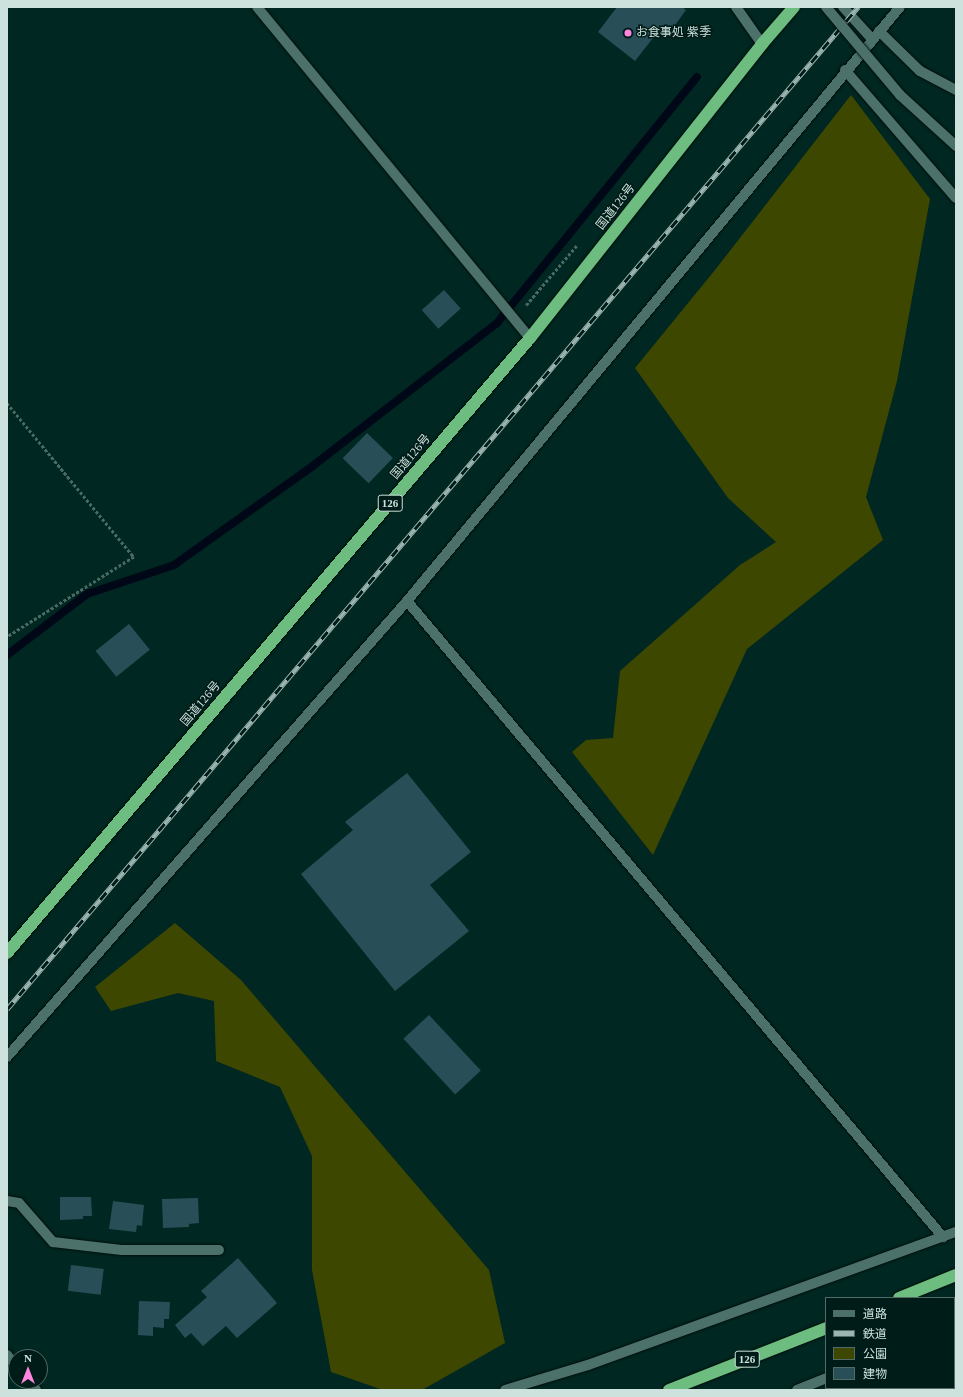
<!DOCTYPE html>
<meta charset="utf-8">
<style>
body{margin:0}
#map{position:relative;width:963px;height:1397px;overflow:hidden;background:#002721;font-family:"Times New Roman","Noto Sans JP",serif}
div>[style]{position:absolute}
.green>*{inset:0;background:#3d4700}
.stream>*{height:8px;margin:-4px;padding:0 4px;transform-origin:4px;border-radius:4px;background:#000817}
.building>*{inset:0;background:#284f57;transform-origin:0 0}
.path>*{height:2.5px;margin-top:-1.25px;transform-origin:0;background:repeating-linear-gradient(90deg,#4a6a64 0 3px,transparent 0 5px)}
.roads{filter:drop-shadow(0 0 1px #000d0a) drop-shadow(0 0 1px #000d0a)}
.minor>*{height:10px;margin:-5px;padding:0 5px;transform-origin:5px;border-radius:5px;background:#4b716a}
.highway>*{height:12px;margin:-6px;padding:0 6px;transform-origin:6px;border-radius:6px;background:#6ebd80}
.rail>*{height:4.5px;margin-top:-2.25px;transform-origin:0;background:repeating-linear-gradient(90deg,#001c18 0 9px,#9cb5b0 0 18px);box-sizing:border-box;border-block:1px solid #9cb5b0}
.bridges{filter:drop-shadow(0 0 1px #000d0a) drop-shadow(0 0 1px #000d0a)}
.minor-bridge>*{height:10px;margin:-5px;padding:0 5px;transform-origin:5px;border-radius:5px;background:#4b716a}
.dots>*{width:11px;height:11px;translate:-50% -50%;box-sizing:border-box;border:2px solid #001c18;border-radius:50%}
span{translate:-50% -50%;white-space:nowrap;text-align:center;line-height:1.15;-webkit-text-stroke:3px #001c18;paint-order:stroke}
.shield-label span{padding:1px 3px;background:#001c18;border:1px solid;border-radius:3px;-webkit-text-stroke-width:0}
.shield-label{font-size:11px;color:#cde2dd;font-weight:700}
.poi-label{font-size:12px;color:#cde2dd}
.left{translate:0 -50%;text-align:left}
.street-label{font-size:12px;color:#cde2dd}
.frame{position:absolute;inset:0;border:8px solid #cde2dd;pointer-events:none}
.legend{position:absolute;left:825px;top:1297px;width:130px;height:92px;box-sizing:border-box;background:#001c18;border:1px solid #526b67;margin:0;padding:5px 7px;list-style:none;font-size:12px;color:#cde2dd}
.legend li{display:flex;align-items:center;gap:8px;height:20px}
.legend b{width:20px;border:1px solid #526b67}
.north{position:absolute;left:8px;top:1349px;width:40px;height:40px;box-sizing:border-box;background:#001c18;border:1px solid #526b67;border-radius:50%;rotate:0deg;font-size:11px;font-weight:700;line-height:16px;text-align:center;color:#cde2dd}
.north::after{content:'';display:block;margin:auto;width:14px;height:18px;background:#ff85de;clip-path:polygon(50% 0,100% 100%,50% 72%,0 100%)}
</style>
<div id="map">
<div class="green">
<i style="clip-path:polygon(851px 95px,930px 199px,897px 381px,866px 497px,883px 540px,747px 649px,653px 855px,572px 752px,586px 740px,613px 738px,620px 671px,740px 565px,776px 542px,728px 498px,635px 368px,715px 270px)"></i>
<i style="clip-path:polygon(175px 923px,241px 980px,489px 1270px,505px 1343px,422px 1390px,383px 1390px,331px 1372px,312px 1270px,312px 1156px,280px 1087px,216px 1061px,214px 1001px,178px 993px,111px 1011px,95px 987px)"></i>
</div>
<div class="stream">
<i style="left:7px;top:655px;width:101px;rotate:-37.3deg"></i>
<i style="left:87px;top:594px;width:92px;rotate:-18.4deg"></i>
<i style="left:174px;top:565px;width:172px;rotate:-35.5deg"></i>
<i style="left:314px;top:465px;width:232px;rotate:-37.8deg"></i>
<i style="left:497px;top:323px;width:317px;rotate:-50.9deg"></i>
</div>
<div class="building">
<i style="clip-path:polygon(617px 7px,682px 7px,686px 10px,668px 35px,660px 29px,635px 61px,598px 32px)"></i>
<i style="left:444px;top:290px;width:25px;height:30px;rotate:48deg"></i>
<i style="left:367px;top:433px;width:36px;height:35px;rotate:44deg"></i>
<i style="left:129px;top:624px;width:33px;height:43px;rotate:51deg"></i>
<i style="clip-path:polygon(407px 773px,471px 852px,430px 885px,469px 931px,395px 991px,301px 874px,353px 830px,345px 822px)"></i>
<i style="left:429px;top:1015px;width:76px;height:35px;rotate:47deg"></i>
<i style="clip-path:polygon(60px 1197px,91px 1197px,92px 1216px,83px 1216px,83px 1219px,60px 1220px)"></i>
<i style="clip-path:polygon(198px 1198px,199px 1223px,189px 1224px,189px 1227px,163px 1228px,162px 1199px)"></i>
<i style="clip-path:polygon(113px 1201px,144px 1205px,142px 1226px,137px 1225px,136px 1232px,109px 1229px)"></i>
<i style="clip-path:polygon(238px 1258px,277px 1303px,237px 1338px,226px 1326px,203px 1346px,191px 1333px,185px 1338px,175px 1325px,207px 1297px,201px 1291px)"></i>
<i style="left:71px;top:1265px;width:33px;height:26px;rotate:7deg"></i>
<i style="clip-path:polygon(139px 1301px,170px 1302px,169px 1319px,164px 1319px,164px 1328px,153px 1327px,153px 1336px,138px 1335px)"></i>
</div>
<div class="path">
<i style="left:526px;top:305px;width:79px;rotate:-49.6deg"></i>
<i style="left:7px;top:403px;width:200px;rotate:50.5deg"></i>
<i style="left:134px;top:557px;width:150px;rotate:147.8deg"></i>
</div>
<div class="roads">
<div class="minor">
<i style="left:257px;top:7px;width:429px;rotate:50.5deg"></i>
<i style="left:736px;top:7px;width:45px;rotate:54.9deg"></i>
<i style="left:843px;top:7px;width:43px;rotate:47.8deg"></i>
<i style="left:879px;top:31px;width:57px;rotate:44.3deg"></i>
<i style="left:920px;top:71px;width:41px;rotate:27.8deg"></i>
<i style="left:845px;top:70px;width:169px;rotate:49.1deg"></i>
<i style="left:407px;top:601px;width:832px;rotate:49.88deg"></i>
<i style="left:7px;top:1057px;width:607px;rotate:-48.74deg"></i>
<i style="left:407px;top:601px;width:772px;rotate:-50.31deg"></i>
<i style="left:7px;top:1201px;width:12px;rotate:9deg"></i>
<i style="left:19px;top:1203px;width:52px;rotate:48.9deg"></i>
<i style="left:53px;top:1242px;width:69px;rotate:6.6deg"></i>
<i style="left:122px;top:1250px;width:97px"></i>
<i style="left:954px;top:1318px;width:2px;rotate:-27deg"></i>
<i style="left:7px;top:1355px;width:14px;rotate:51deg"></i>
<i style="left:28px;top:1381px;width:12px;rotate:48deg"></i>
<i style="left:836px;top:1388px;width:2px;rotate:63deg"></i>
<i style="left:505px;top:1390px;width:87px;rotate:-16.8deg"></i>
<i style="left:588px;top:1365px;width:391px;rotate:-19.9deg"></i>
<i style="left:797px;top:1390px;width:31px;rotate:-22deg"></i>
</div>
<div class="highway">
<i style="left:7px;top:953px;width:807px;rotate:-49.62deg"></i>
<i style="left:530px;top:338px;width:375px;rotate:-51.7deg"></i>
<i style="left:762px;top:44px;width:49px;rotate:-49.1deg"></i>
<i style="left:899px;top:1298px;width:61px;rotate:-22deg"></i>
<i style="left:669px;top:1390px;width:169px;rotate:-21.5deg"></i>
</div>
</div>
<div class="rail">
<i style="left:7px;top:1009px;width:1315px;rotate:-49.66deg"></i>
</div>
<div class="bridges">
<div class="minor-bridge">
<i style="left:826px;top:7px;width:115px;rotate:49.9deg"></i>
<i style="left:900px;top:95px;width:76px;rotate:42.3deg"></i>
</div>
</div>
<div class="dots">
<i style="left:628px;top:33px;background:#ff85de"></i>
</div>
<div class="shield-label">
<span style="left:390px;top:503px">126</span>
<span style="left:747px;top:1359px">126</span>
</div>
<div class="poi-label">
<span class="left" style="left:636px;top:33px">お食事処 紫季</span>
</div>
<div class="street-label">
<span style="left:616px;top:207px;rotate:-52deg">国道126号</span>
<span style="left:411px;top:457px;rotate:-50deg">国道126号</span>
<span style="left:201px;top:704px;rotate:-50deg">国道126号</span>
</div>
<div class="frame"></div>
<ul class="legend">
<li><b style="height:5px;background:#4b716a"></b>道路</li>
<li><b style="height:5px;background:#9cb5b0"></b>鉄道</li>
<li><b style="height:11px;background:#3d4700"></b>公園</li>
<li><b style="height:11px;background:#284f57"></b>建物</li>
</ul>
<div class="north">N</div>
</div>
